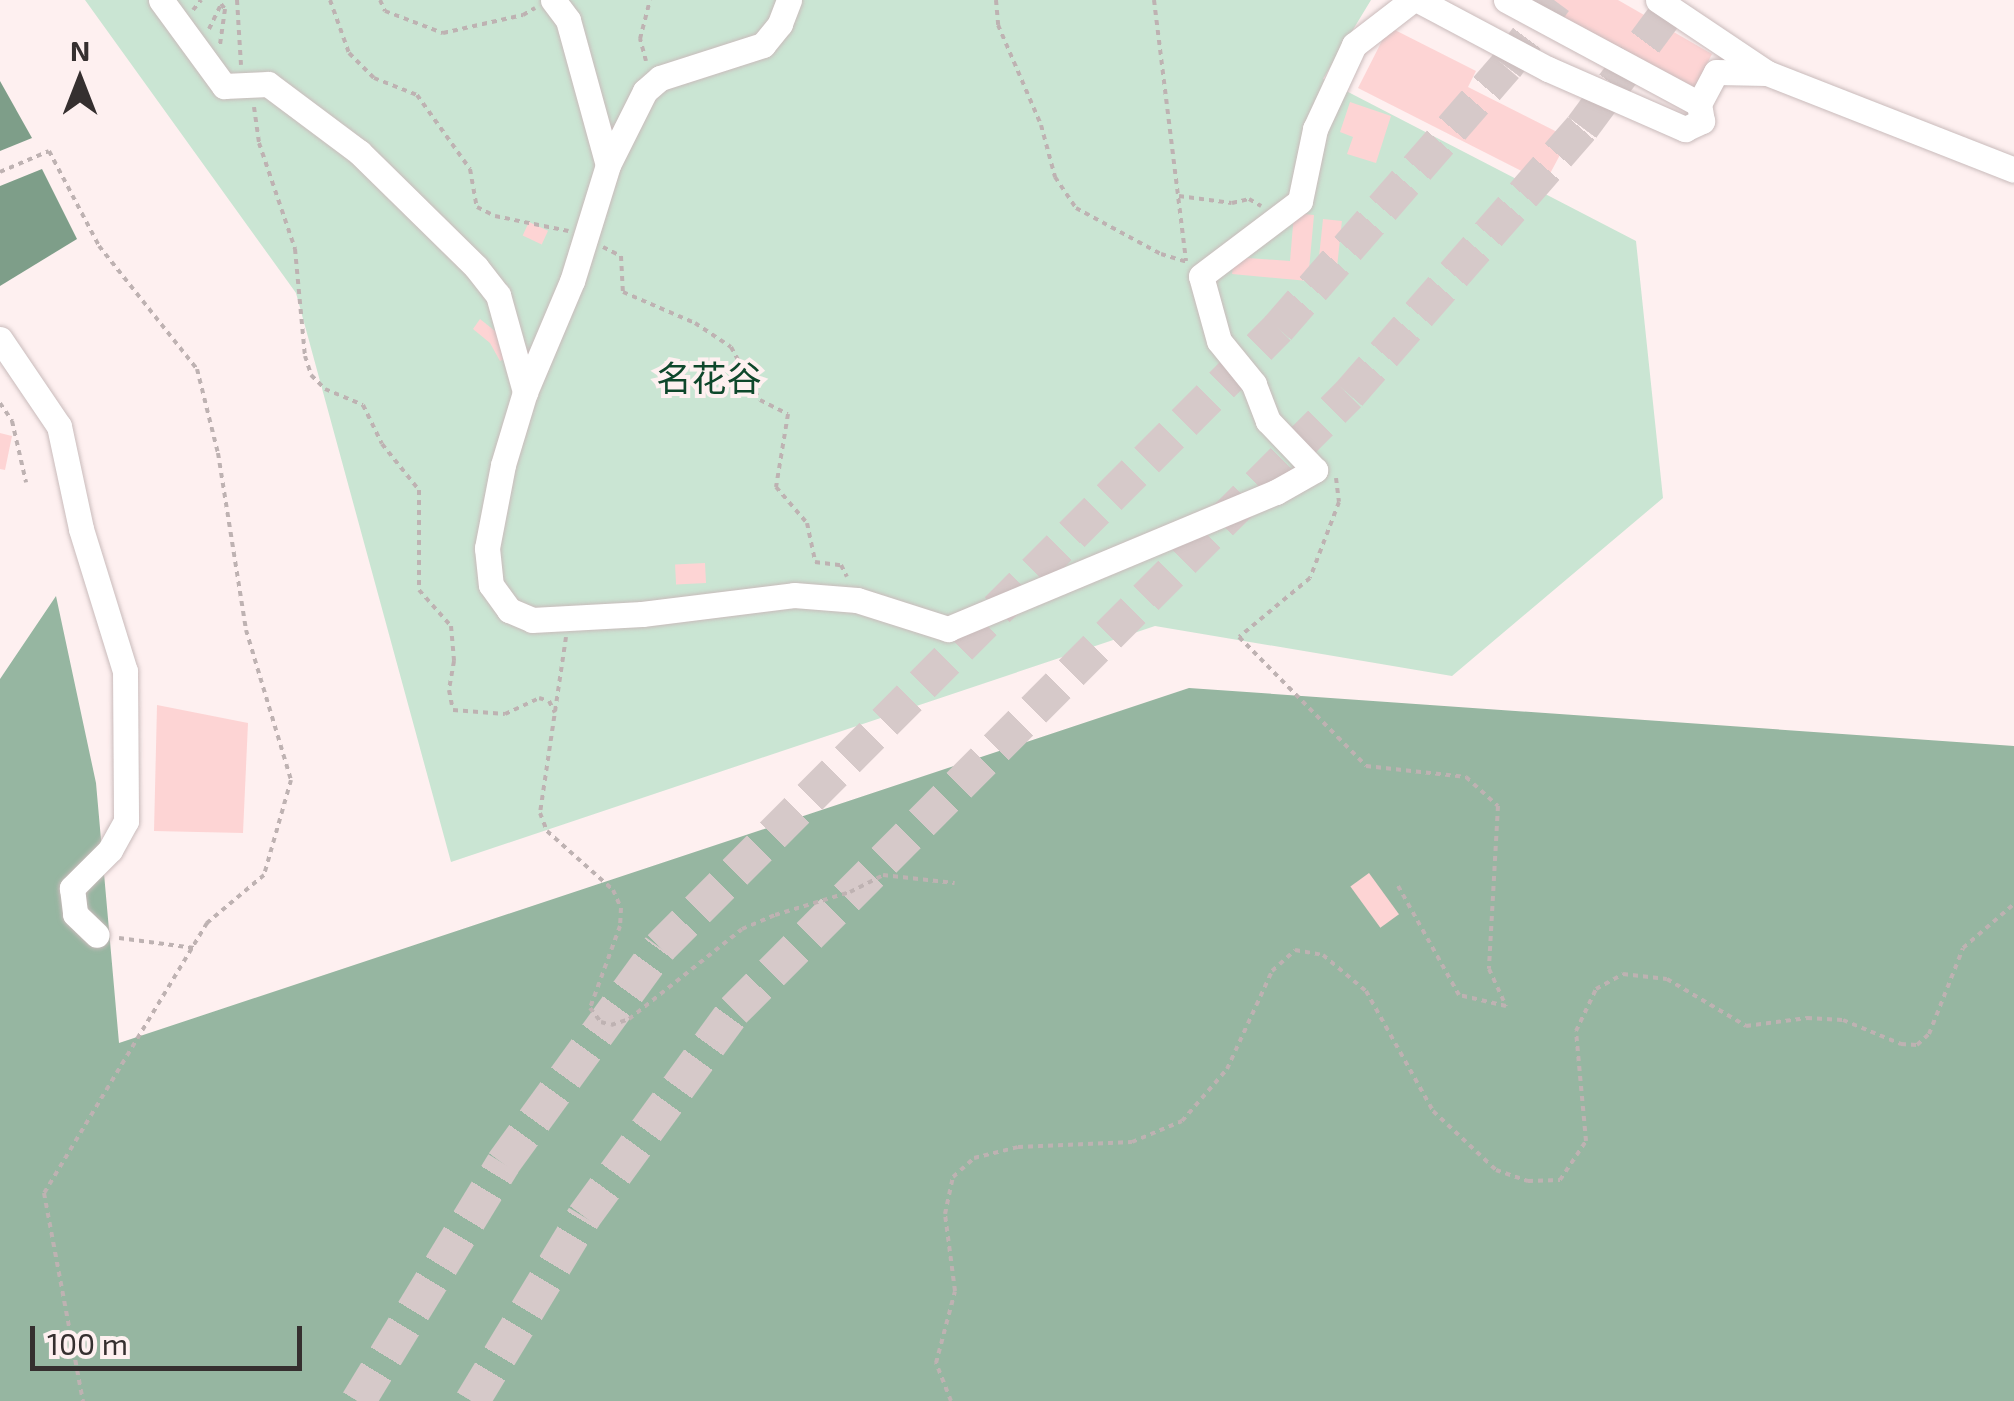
<!DOCTYPE html>
<meta charset="utf-8">
<style>
body{margin:0}
#map{position:relative;width:2014px;height:1401px;overflow:hidden;background:#fef0f0;font-family:"Exo 2","Noto Sans SC",sans-serif}
div>[style]{position:absolute}
.green>*{inset:0;background:#cae5d3}
.forest>*{inset:0;background:#96b6a1}
.water>*{inset:0;background:#7e9e89}
.building>*{inset:0;background:#fdd4d4;transform-origin:0 0}
.highway-tunnel>*{height:35px;margin-top:-17.5px;transform-origin:0;background:repeating-linear-gradient(90deg,#d6c9c9 0 35px,transparent 0 53px)}
.path>*{height:4px;margin-top:-2px;transform-origin:0;background:repeating-linear-gradient(90deg,#beb2b2 0 5px,transparent 0 10px)}
.roads{filter:drop-shadow(0 0 2px #c9bbbb) drop-shadow(0 0 2px #c9bbbb)}
.minor>*{height:25px;margin:-12.5px;padding:0 12.5px;transform-origin:12.5px;border-radius:12.5px;background:#fff}
span{translate:-50% -50%;white-space:nowrap;text-align:center;line-height:1.15;-webkit-text-stroke:8px #fef0f0;paint-order:stroke}
.park-label{font-size:35px;color:#0e472b}
.north{position:absolute;left:30px;top:30px;width:100px;height:100px;-webkit-text-stroke:8px #fef0f0;paint-order:stroke;rotate:0deg;font-size:28px;font-weight:700;line-height:40px;text-align:center;color:#352f2f}
.north::after{content:'';display:block;margin:auto;width:35px;height:45px;background:#352f2f;clip-path:polygon(50% 0,100% 100%,50% 72%,0 100%)}
.scale{position:absolute;left:30px;top:1326px;width:272px;height:45px;box-sizing:border-box;border:5px solid #352f2f;border-top:0;padding-left:12px;font-size:30px;line-height:35px;white-space:nowrap;color:#352f2f;-webkit-text-stroke:8px #fef0f0;paint-order:stroke}
</style>
<div id="map">
<div class="green">
<i style="clip-path:polygon(85px 0,1371px 0,1323px 79px,1636px 241px,1663px 498px,1452px 676px,1155px 626px,451px 862px,296px 293px)"></i>
</div>
<div class="forest">
<i style="clip-path:polygon(56px 596px,96px 783px,119px 1043px,1189px 688px,2014px 746px,2014px 1401px,0 1401px,0 679px)"></i>
</div>
<div class="water">
<i style="clip-path:polygon(0 81px,32px 138px,0 151px)"></i>
<i style="clip-path:polygon(42px 169px,77px 239px,0 286px,0 186px)"></i>
</div>
<div class="building">
<i style="clip-path:polygon(1516px 0,1618px 0,1712px 54px,1691px 96px)"></i>
<i style="clip-path:polygon(1389px 27px,1476px 71px,1468px 87px,1569px 138px,1545px 183px,1358px 88px)"></i>
<i style="clip-path:polygon(1350px 102px,1391px 116px,1376px 163px,1347px 154px,1353px 137px,1340px 132px)"></i>
<i style="clip-path:polygon(1294px 213px,1314px 215px,1308px 281px,1232px 274px,1234px 257px,1290px 261px)"></i>
<i style="left:1323px;top:219px;width:19px;height:64px;rotate:6deg"></i>
<i style="left:529px;top:222px;width:21px;height:15px;rotate:25deg"></i>
<i style="clip-path:polygon(480px 319px,500px 335px,511px 356px,500px 361px,490px 343px,473px 329px)"></i>
<i style="clip-path:polygon(0 433px,12px 436px,5px 470px,0 469px)"></i>
<i style="left:705px;top:563px;width:20px;height:30px;rotate:87deg"></i>
<i style="clip-path:polygon(157px 705px,248px 723px,243px 833px,154px 831px)"></i>
<i style="left:1369px;top:873px;width:51px;height:23px;rotate:54deg"></i>
</div>
<div class="highway-tunnel">
<i style="left:358px;top:1401px;width:279px;rotate:-58.6deg"></i>
<i style="left:503px;top:1163px;width:267px;rotate:-54deg"></i>
<i style="left:660px;top:947px;width:875px;rotate:-45.05deg"></i>
<i style="left:1278px;top:328px;width:347px;rotate:-49deg"></i>
<i style="left:1506px;top:66px;width:82px;rotate:-53.4deg"></i>
<i style="left:472px;top:1401px;width:216px;rotate:-58.8deg"></i>
<i style="left:584px;top:1216px;width:255px;rotate:-53.9deg"></i>
<i style="left:734px;top:1010px;width:870px;rotate:-45.05deg"></i>
<i style="left:1349px;top:394px;width:354px;rotate:-48.9deg"></i>
<i style="left:1582px;top:127px;width:158px;rotate:-53.5deg"></i>
</div>
<div class="path">
<i style="left:237px;top:0;width:65px;rotate:86.5deg"></i>
<i style="left:330px;top:0;width:56px;rotate:70.3deg"></i>
<i style="left:349px;top:53px;width:35px;rotate:45deg"></i>
<i style="left:374px;top:78px;width:46px;rotate:21.6deg"></i>
<i style="left:417px;top:95px;width:91px;rotate:54.4deg"></i>
<i style="left:470px;top:169px;width:39px;rotate:80deg"></i>
<i style="left:477px;top:207px;width:20px;rotate:27deg"></i>
<i style="left:495px;top:216px;width:75px;rotate:11.6deg"></i>
<i style="left:380px;top:0;width:12px;rotate:66deg"></i>
<i style="left:385px;top:11px;width:62px;rotate:20.8deg"></i>
<i style="left:443px;top:33px;width:82px;rotate:-12.7deg"></i>
<i style="left:523px;top:15px;width:14px;rotate:-30deg"></i>
<i style="left:996px;top:0;width:25px;rotate:85deg"></i>
<i style="left:998px;top:25px;width:109px;rotate:66.7deg"></i>
<i style="left:1041px;top:125px;width:54px;rotate:74.9deg"></i>
<i style="left:1055px;top:177px;width:37px;rotate:56deg"></i>
<i style="left:1076px;top:208px;width:97px;rotate:28.4deg"></i>
<i style="left:1161px;top:254px;width:27px;rotate:17deg"></i>
<i style="left:1154px;top:0;width:263px;rotate:83deg"></i>
<i style="left:193px;top:10px;width:13px;rotate:-51deg"></i>
<i style="left:209px;top:29px;width:28px;rotate:-64deg"></i>
<i style="left:221px;top:4px;width:6px;rotate:51deg"></i>
<i style="left:225px;top:9px;width:36px;rotate:98deg"></i>
<i style="left:646px;top:61px;width:23px;rotate:-105deg"></i>
<i style="left:640px;top:39px;width:40px;rotate:-75.6deg"></i>
<i style="left:254px;top:107px;width:36px;rotate:82deg"></i>
<i style="left:259px;top:143px;width:112px;rotate:71.2deg"></i>
<i style="left:295px;top:249px;width:107px;rotate:84.7deg"></i>
<i style="left:305px;top:356px;width:20px;rotate:72deg"></i>
<i style="left:311px;top:375px;width:20px;rotate:45deg"></i>
<i style="left:325px;top:389px;width:41px;rotate:22.8deg"></i>
<i style="left:363px;top:405px;width:43px;rotate:64deg"></i>
<i style="left:382px;top:444px;width:59px;rotate:51.2deg"></i>
<i style="left:419px;top:490px;width:100px;rotate:90deg"></i>
<i style="left:419px;top:590px;width:48px;rotate:48.4deg"></i>
<i style="left:451px;top:626px;width:35px;rotate:85deg"></i>
<i style="left:454px;top:661px;width:29px;rotate:100deg"></i>
<i style="left:449px;top:690px;width:20px;rotate:79deg"></i>
<i style="left:453px;top:710px;width:52px;rotate:4.4deg"></i>
<i style="left:505px;top:714px;width:38px;rotate:-25deg"></i>
<i style="left:539px;top:698px;width:10px;rotate:17deg"></i>
<i style="left:549px;top:701px;width:13px;rotate:63deg"></i>
<i style="left:0;top:172px;width:53px;rotate:-23.2deg"></i>
<i style="left:49px;top:151px;width:107px;rotate:62.2deg"></i>
<i style="left:99px;top:246px;width:157px;rotate:51.5deg"></i>
<i style="left:197px;top:369px;width:87px;rotate:76deg"></i>
<i style="left:218px;top:453px;width:179px;rotate:81deg"></i>
<i style="left:246px;top:630px;width:157px;rotate:73.3deg"></i>
<i style="left:291px;top:780px;width:99px;rotate:105.9deg"></i>
<i style="left:264px;top:875px;width:75px;rotate:139.9deg"></i>
<i style="left:207px;top:923px;width:315px;rotate:121.1deg"></i>
<i style="left:44px;top:1193px;width:212px;rotate:79.4deg"></i>
<i style="left:1179px;top:196px;width:53px;rotate:7.5deg"></i>
<i style="left:1232px;top:203px;width:17px;rotate:-13deg"></i>
<i style="left:1249px;top:199px;width:14px;rotate:30deg"></i>
<i style="left:603px;top:247px;width:20px;rotate:27deg"></i>
<i style="left:621px;top:256px;width:36px;rotate:87deg"></i>
<i style="left:623px;top:292px;width:78px;rotate:23.3deg"></i>
<i style="left:695px;top:323px;width:43px;rotate:33.7deg"></i>
<i style="left:731px;top:347px;width:60px;rotate:61.3deg"></i>
<i style="left:760px;top:400px;width:31px;rotate:27deg"></i>
<i style="left:788px;top:414px;width:74px;rotate:99.3deg"></i>
<i style="left:776px;top:487px;width:48px;rotate:49.3deg"></i>
<i style="left:807px;top:523px;width:40px;rotate:78deg"></i>
<i style="left:815px;top:562px;width:26px;rotate:7deg"></i>
<i style="left:841px;top:565px;width:13px;rotate:63deg"></i>
<i style="left:0;top:403px;width:22px;rotate:56deg"></i>
<i style="left:12px;top:421px;width:63px;rotate:77.1deg"></i>
<i style="left:1336px;top:478px;width:24px;rotate:83deg"></i>
<i style="left:1339px;top:502px;width:81px;rotate:110.9deg"></i>
<i style="left:1310px;top:578px;width:92px;rotate:140.3deg"></i>
<i style="left:1239px;top:637px;width:181px;rotate:45.4deg"></i>
<i style="left:1366px;top:766px;width:101px;rotate:6.3deg"></i>
<i style="left:1466px;top:777px;width:43px;rotate:42.2deg"></i>
<i style="left:1498px;top:806px;width:163px;rotate:93.2deg"></i>
<i style="left:1489px;top:969px;width:41px;rotate:65.3deg"></i>
<i style="left:1506px;top:1006px;width:48px;rotate:-166.8deg"></i>
<i style="left:1459px;top:995px;width:125px;rotate:-119.2deg"></i>
<i style="left:566px;top:637px;width:178px;rotate:98.4deg"></i>
<i style="left:540px;top:813px;width:19px;rotate:69deg"></i>
<i style="left:547px;top:831px;width:89px;rotate:41.8deg"></i>
<i style="left:613px;top:890px;width:20px;rotate:66deg"></i>
<i style="left:621px;top:908px;width:18px;rotate:93deg"></i>
<i style="left:620px;top:926px;width:87px;rotate:110.1deg"></i>
<i style="left:590px;top:1008px;width:18px;rotate:52deg"></i>
<i style="left:601px;top:1022px;width:10px;rotate:17deg"></i>
<i style="left:611px;top:1025px;width:19px;rotate:-18deg"></i>
<i style="left:629px;top:1019px;width:144px;rotate:-38.5deg"></i>
<i style="left:742px;top:929px;width:36px;rotate:-23deg"></i>
<i style="left:775px;top:915px;width:78px;rotate:-17deg"></i>
<i style="left:850px;top:892px;width:37px;rotate:-27deg"></i>
<i style="left:883px;top:875px;width:72px;rotate:6.3deg"></i>
<i style="left:119px;top:938px;width:76px;rotate:7.6deg"></i>
<i style="left:951px;top:1401px;width:41px;rotate:-111.5deg"></i>
<i style="left:936px;top:1363px;width:74px;rotate:-75.2deg"></i>
<i style="left:955px;top:1291px;width:78px;rotate:-97.4deg"></i>
<i style="left:945px;top:1214px;width:38px;rotate:-78deg"></i>
<i style="left:953px;top:1177px;width:28px;rotate:-42deg"></i>
<i style="left:974px;top:1158px;width:45px;rotate:-14deg"></i>
<i style="left:1018px;top:1147px;width:114px;rotate:-2.5deg"></i>
<i style="left:1132px;top:1142px;width:54px;rotate:-22.8deg"></i>
<i style="left:1182px;top:1121px;width:69px;rotate:-49.1deg"></i>
<i style="left:1227px;top:1069px;width:108px;rotate:-65.3deg"></i>
<i style="left:1272px;top:971px;width:31px;rotate:-42deg"></i>
<i style="left:1295px;top:950px;width:28px;rotate:10deg"></i>
<i style="left:1323px;top:955px;width:56px;rotate:39.9deg"></i>
<i style="left:1366px;top:991px;width:137px;rotate:60.8deg"></i>
<i style="left:1433px;top:1111px;width:86px;rotate:43.1deg"></i>
<i style="left:1496px;top:1170px;width:34px;rotate:19deg"></i>
<i style="left:1528px;top:1181px;width:32px;rotate:-2deg"></i>
<i style="left:1560px;top:1180px;width:47px;rotate:-56.3deg"></i>
<i style="left:1586px;top:1141px;width:110px;rotate:-95.2deg"></i>
<i style="left:1576px;top:1031px;width:47px;rotate:-64.5deg"></i>
<i style="left:1596px;top:989px;width:31px;rotate:-29deg"></i>
<i style="left:1623px;top:974px;width:44px;rotate:6.5deg"></i>
<i style="left:1667px;top:979px;width:92px;rotate:30.7deg"></i>
<i style="left:1746px;top:1026px;width:62px;rotate:-7.5deg"></i>
<i style="left:1807px;top:1018px;width:36px;rotate:3deg"></i>
<i style="left:1843px;top:1020px;width:63px;rotate:22.5deg"></i>
<i style="left:1901px;top:1044px;width:16px;rotate:4deg"></i>
<i style="left:1917px;top:1045px;width:16px;rotate:-43deg"></i>
<i style="left:1929px;top:1034px;width:92px;rotate:-68.4deg"></i>
<i style="left:1963px;top:948px;width:67px;rotate:-40.8deg"></i>
</div>
<div class="roads">
<div class="minor">
<i style="left:161px;top:0;width:107px;rotate:53.8deg"></i>
<i style="left:224px;top:86px;width:44px;rotate:-2.6deg"></i>
<i style="left:268px;top:84px;width:114px;rotate:36.8deg"></i>
<i style="left:359px;top:152px;width:164px;rotate:44.5deg"></i>
<i style="left:476px;top:267px;width:36px;rotate:52deg"></i>
<i style="left:498px;top:295px;width:101px;rotate:74.4deg"></i>
<i style="left:553px;top:0;width:25px;rotate:53deg"></i>
<i style="left:568px;top:20px;width:150px;rotate:74.6deg"></i>
<i style="left:789px;top:0;width:26px;rotate:111deg"></i>
<i style="left:780px;top:24px;width:27px;rotate:129deg"></i>
<i style="left:763px;top:45px;width:108px;rotate:162.2deg"></i>
<i style="left:660px;top:78px;width:20px;rotate:139deg"></i>
<i style="left:645px;top:91px;width:83px;rotate:116.6deg"></i>
<i style="left:608px;top:165px;width:121px;rotate:107.2deg"></i>
<i style="left:572px;top:281px;width:121px;rotate:112.9deg"></i>
<i style="left:525px;top:392px;width:76px;rotate:106.8deg"></i>
<i style="left:503px;top:465px;width:85px;rotate:100.9deg"></i>
<i style="left:487px;top:548px;width:37px;rotate:84deg"></i>
<i style="left:491px;top:585px;width:31px;rotate:54deg"></i>
<i style="left:509px;top:610px;width:25px;rotate:23deg"></i>
<i style="left:532px;top:620px;width:110px;rotate:-3.1deg"></i>
<i style="left:642px;top:614px;width:153px;rotate:-7.1deg"></i>
<i style="left:794px;top:595px;width:63px;rotate:4.5deg"></i>
<i style="left:857px;top:600px;width:96px;rotate:17.7deg"></i>
<i style="left:948px;top:629px;width:355px;rotate:-22.7deg"></i>
<i style="left:1276px;top:492px;width:45px;rotate:-29.4deg"></i>
<i style="left:1315px;top:470px;width:68px;rotate:-133.8deg"></i>
<i style="left:1268px;top:421px;width:40px;rotate:-111deg"></i>
<i style="left:1254px;top:384px;width:55px;rotate:-129.1deg"></i>
<i style="left:1219px;top:341px;width:67px;rotate:-105.5deg"></i>
<i style="left:1201px;top:276px;width:124px;rotate:-37.1deg"></i>
<i style="left:1300px;top:201px;width:74px;rotate:-78.2deg"></i>
<i style="left:1315px;top:129px;width:93px;rotate:-65.1deg"></i>
<i style="left:1354px;top:45px;width:73px;rotate:-37.8deg"></i>
<i style="left:1418px;top:0;width:147px;rotate:28deg"></i>
<i style="left:1548px;top:69px;width:150px;rotate:23.7deg"></i>
<i style="left:1685px;top:129px;width:19px;rotate:-25deg"></i>
<i style="left:1702px;top:121px;width:17px;rotate:-100deg"></i>
<i style="left:1699px;top:104px;width:36px;rotate:-62deg"></i>
<i style="left:1716px;top:72px;width:51px;rotate:1.1deg"></i>
<i style="left:1506px;top:0;width:219px;rotate:28.3deg"></i>
<i style="left:1658px;top:0;width:131px;rotate:33.8deg"></i>
<i style="left:1767px;top:73px;width:265px;rotate:21.4deg"></i>
<i style="left:0;top:339px;width:105px;rotate:55.9deg"></i>
<i style="left:59px;top:426px;width:105px;rotate:77.9deg"></i>
<i style="left:81px;top:529px;width:149px;rotate:72.8deg"></i>
<i style="left:125px;top:671px;width:150px;rotate:89.6deg"></i>
<i style="left:126px;top:821px;width:33px;rotate:119deg"></i>
<i style="left:110px;top:850px;width:54px;rotate:135deg"></i>
<i style="left:72px;top:888px;width:26px;rotate:83deg"></i>
<i style="left:75px;top:914px;width:30px;rotate:44deg"></i>
</div>
</div>
<div class="park-label">
<span style="left:709px;top:377px">名花谷</span>
</div>
<div class="north">N</div>
<div class="scale">100 m</div>
</div>
